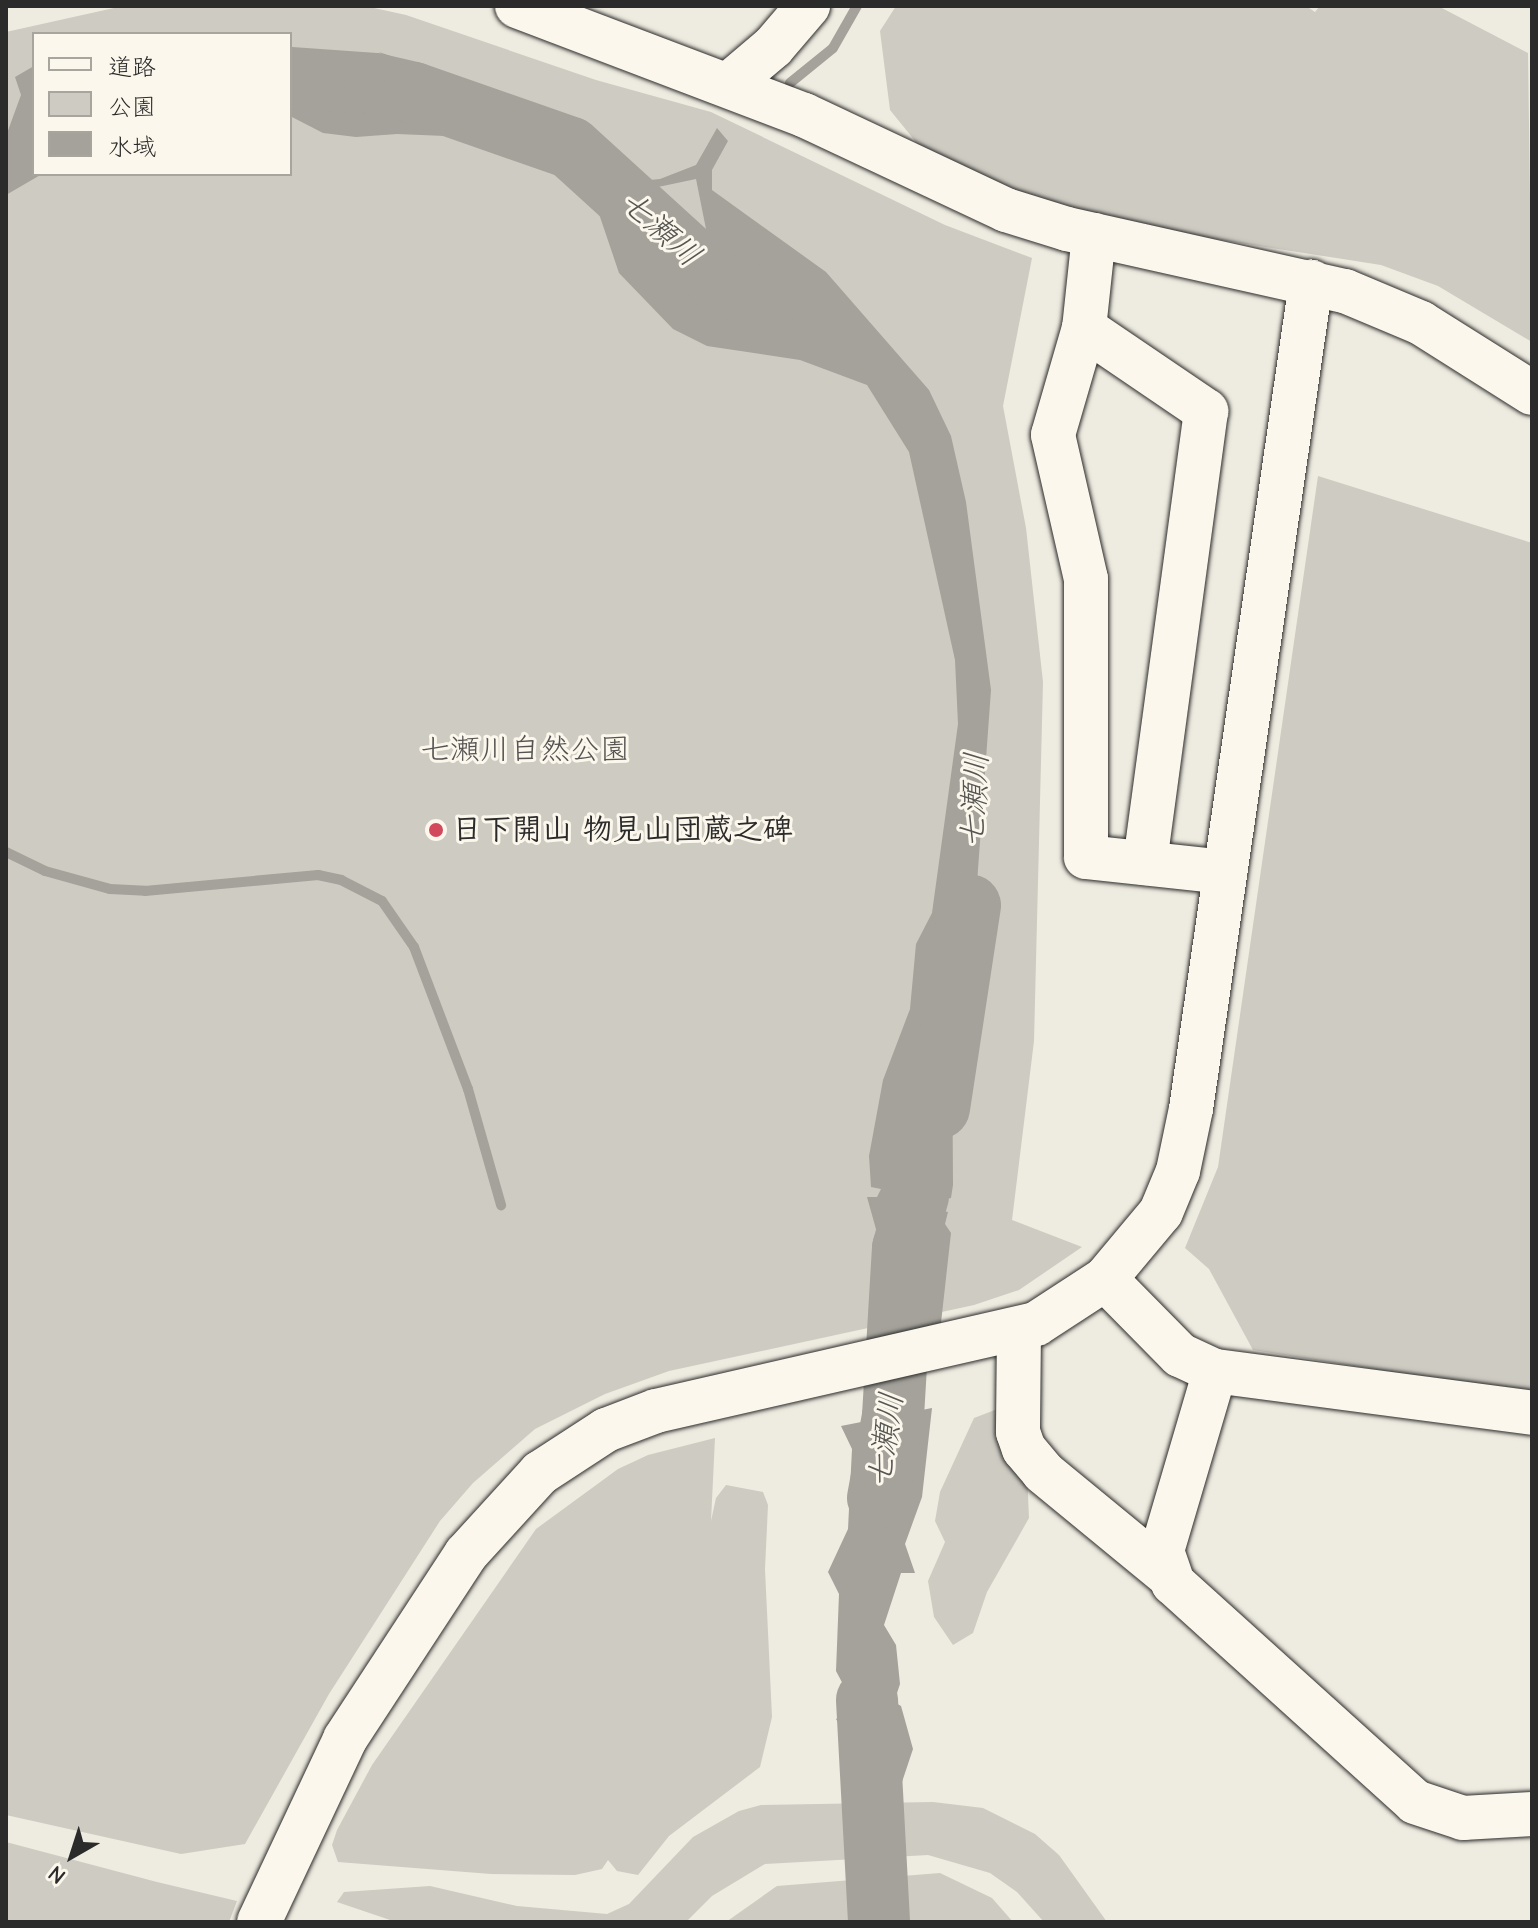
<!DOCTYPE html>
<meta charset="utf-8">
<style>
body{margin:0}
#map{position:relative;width:1538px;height:1928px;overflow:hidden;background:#eeebe0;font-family:"Comic Neue","Klee One",sans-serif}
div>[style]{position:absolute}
.green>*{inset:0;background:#cecbc2}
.water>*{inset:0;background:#a4a29a}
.stream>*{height:10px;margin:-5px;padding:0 5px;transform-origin:5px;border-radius:5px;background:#a4a29a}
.river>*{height:62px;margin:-31px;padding:0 31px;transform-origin:31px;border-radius:31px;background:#a4a29a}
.roads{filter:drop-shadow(0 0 2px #2b2b2b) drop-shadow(0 0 2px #2b2b2b)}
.minor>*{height:44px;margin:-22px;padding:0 22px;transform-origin:22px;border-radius:22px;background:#fbf7ec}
.dots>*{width:22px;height:22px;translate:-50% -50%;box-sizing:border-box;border:4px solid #fbf7ec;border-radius:50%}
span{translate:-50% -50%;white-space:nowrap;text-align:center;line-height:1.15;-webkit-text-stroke:6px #fbf7ec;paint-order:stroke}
.park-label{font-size:30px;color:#545351}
.poi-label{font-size:30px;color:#2b2b2b;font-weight:700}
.left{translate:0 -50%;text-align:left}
.water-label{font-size:32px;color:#555552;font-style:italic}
.frame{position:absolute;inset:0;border:8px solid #2b2b2b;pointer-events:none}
.legend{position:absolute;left:32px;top:32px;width:260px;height:144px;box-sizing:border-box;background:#fbf7ec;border:2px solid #a8a59f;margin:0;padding:10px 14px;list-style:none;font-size:24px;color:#2b2b2b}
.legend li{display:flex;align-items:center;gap:16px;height:40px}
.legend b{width:40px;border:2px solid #a8a59f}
.north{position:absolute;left:32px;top:1816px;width:80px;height:80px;-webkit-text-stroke:6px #fbf7ec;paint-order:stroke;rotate:219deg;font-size:22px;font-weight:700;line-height:32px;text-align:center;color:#2b2b2b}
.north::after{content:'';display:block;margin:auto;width:28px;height:36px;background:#2b2b2b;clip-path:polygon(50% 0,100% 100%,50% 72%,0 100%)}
</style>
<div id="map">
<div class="green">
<i style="clip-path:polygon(evenodd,123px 6px,365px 6px,406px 15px,596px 80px,711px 112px,945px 225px,1032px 258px,1003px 406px,1026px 528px,1043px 682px,1034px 1041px,1012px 1220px,1082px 1247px,1019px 1290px,974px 1305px,669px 1371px,605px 1394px,535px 1429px,473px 1483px,440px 1521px,329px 1694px,245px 1844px,181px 1854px,6px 1815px,6px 32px,123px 6px,34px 34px,290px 34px,290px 174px,34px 174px,34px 34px)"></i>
<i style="clip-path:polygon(896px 6px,1306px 6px,1315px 12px,1320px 6px,1438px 6px,1528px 53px,1532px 342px,1438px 286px,1381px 265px,1125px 225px,1022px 197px,920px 147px,890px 110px,880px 31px)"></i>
<i style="clip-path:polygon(1318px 476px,1532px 543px,1532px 1394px,1253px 1350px,1209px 1269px,1185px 1248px,1218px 1167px)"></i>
<i style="clip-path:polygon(1000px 1408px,1027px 1473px,1029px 1518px,987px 1592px,973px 1633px,953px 1645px,934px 1617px,928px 1581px,945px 1542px,935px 1521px,940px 1492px,974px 1418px)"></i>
<i style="clip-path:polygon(715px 1438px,711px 1521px,716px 1498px,726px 1485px,763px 1492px,768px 1505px,765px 1569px,772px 1717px,760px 1767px,669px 1836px,638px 1875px,617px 1871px,608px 1860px,602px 1869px,575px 1875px,491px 1874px,338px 1862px,332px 1845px,337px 1830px,372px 1765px,536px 1529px,618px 1469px,648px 1455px)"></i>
<i style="clip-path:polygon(933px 1802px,983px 1808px,1035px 1834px,1059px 1855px,1107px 1922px,1044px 1922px,1017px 1892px,990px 1873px,928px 1855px,765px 1864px,712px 1896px,686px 1922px,396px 1922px,337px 1902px,344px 1892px,430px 1886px,517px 1906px,607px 1914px,629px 1904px,693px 1837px,739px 1811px,761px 1805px)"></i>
<i style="clip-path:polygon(6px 1842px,157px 1882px,237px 1901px,229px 1922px,6px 1922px)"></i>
<i style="clip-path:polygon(940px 1873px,992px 1898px,1013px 1922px,726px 1922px,777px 1886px)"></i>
</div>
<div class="water">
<i style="clip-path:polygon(evenodd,293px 49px,331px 68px,355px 92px,401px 106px,434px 108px,440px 103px,432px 87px,379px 52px,502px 95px,560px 134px,610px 184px,660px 179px,696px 165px,717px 128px,728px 141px,712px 170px,712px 190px,826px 272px,929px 390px,951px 436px,966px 502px,991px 690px,975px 911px,952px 1032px,953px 1185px,951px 1198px,936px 1201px,939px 1210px,948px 1212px,945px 1224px,951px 1233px,941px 1323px,921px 1327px,917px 1271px,910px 1270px,878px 1322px,879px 1336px,868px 1338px,888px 1272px,867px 1197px,877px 1197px,881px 1189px,871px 1187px,869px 1156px,883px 1080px,910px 1009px,916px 944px,932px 913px,958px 724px,955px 660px,909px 452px,867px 385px,800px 360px,707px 346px,673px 329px,619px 273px,595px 202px,580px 187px,493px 138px,397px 134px,356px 137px,323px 133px,290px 116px,293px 49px,696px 179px,710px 249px,687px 262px,641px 237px,620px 195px,696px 179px)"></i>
<i style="clip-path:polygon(34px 66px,34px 174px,42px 174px,6px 195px,6px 136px,21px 95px,15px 77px)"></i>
<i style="clip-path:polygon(932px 1408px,922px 1497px,905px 1544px,915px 1573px,901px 1573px,884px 1625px,896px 1645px,900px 1684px,894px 1702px,901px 1706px,913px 1749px,901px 1785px,849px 1787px,857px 1755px,836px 1719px,845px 1713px,845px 1688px,836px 1671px,839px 1594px,828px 1572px,848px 1529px,852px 1449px,841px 1426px)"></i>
</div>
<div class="stream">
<i style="left:790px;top:83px;width:55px;rotate:-39.1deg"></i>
<i style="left:833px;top:48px;width:48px;rotate:-60.3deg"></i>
<i style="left:6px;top:852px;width:43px;rotate:26deg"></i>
<i style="left:45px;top:871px;width:67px;rotate:15.5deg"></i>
<i style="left:110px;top:889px;width:35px;rotate:3deg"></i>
<i style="left:145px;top:891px;width:174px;rotate:-5.3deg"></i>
<i style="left:318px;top:875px;width:24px;rotate:12deg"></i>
<i style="left:341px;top:880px;width:46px;rotate:27.1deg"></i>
<i style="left:382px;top:901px;width:56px;rotate:55.2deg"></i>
<i style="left:414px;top:947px;width:152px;rotate:69.2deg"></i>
<i style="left:468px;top:1089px;width:121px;rotate:74.1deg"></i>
</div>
<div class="river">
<i style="left:290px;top:78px;width:85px;rotate:4deg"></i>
<i style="left:375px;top:84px;width:40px;rotate:13deg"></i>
<i style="left:414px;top:93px;width:166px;rotate:19.3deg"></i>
<i style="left:571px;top:148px;width:197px;rotate:42.3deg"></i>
<i style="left:717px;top:281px;width:54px;rotate:22.8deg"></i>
<i style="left:939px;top:1108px;width:205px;rotate:-81.3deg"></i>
<i style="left:878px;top:1498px;width:83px;rotate:-79.6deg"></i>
<i style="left:893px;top:1416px;width:168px;rotate:-86.6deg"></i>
<i style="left:903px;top:1248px;width:54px;rotate:-73.9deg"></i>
<i style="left:867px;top:1700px;width:222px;rotate:86.9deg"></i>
</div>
<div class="roads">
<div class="minor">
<i style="left:517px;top:6px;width:307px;rotate:20.8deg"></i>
<i style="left:804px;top:115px;width:223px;rotate:25.2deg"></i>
<i style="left:1006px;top:210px;width:64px;rotate:17.3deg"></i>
<i style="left:1067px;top:229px;width:285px;rotate:12.6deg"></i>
<i style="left:1345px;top:291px;width:82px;rotate:22.8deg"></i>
<i style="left:1421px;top:323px;width:131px;rotate:32.2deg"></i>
<i style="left:728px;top:85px;width:59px;rotate:-40.2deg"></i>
<i style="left:773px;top:47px;width:54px;rotate:-49.5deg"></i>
<i style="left:1094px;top:235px;width:94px;rotate:96.1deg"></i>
<i style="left:1084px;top:328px;width:111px;rotate:106.2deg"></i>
<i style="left:1053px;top:435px;width:148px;rotate:77.1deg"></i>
<i style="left:1086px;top:579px;width:278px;rotate:90deg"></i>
<i style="left:1086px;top:857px;width:140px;rotate:6.2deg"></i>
<i style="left:1084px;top:328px;width:148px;rotate:34.2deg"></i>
<i style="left:1206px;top:411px;width:456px;rotate:97.7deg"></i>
<i style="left:1105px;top:1279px;width:107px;rotate:45.4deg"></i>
<i style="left:1180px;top:1355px;width:38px;rotate:25deg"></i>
<i style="left:1215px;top:1371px;width:320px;rotate:7.5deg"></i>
<i style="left:1019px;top:1331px;width:101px;rotate:90.6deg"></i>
<i style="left:1018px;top:1432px;width:18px;rotate:71deg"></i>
<i style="left:1024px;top:1449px;width:30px;rotate:50deg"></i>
<i style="left:1043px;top:1472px;width:159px;rotate:39.4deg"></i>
<i style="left:1215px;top:1371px;width:188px;rotate:106.4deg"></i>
<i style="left:1162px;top:1551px;width:34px;rotate:71deg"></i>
<i style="left:1173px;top:1583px;width:326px;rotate:42.1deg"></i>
<i style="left:1415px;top:1802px;width:51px;rotate:18.4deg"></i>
<i style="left:1463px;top:1818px;width:69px;rotate:-3.3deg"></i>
<i style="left:259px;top:1922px;width:202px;rotate:-64.8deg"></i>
<i style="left:345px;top:1739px;width:221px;rotate:-56.8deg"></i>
<i style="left:466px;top:1554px;width:110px;rotate:-47.6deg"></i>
<i style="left:540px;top:1473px;width:79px;rotate:-33.1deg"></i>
<i style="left:606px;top:1430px;width:53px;rotate:-20.8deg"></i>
<i style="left:656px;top:1411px;width:390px;rotate:-12.9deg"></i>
<i style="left:1036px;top:1324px;width:82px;rotate:-33.1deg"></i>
<i style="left:1105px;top:1279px;width:87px;rotate:-50.1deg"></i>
<i style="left:1161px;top:1212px;width:44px;rotate:-67.5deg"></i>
<i style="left:1178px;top:1171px;width:63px;rotate:-78.2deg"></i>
<i style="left:1191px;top:1109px;width:836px;rotate:-81.74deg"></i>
</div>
</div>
<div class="dots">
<i style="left:436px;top:830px;background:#d1495b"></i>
</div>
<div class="park-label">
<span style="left:525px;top:750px">七瀬川自然公園</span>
</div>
<div class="poi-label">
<span class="left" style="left:452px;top:830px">日下開山 物見山団蔵之碑</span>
</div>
<div class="water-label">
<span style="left:660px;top:229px;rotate:42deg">七瀬川</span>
<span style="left:975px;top:800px;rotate:-87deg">七瀬川</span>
<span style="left:886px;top:1440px;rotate:-82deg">七瀬川</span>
</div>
<div class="frame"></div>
<ul class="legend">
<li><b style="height:10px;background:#fbf7ec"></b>道路</li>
<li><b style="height:22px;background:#cecbc2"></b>公園</li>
<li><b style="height:22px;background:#a4a29a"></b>水域</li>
</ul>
<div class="north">N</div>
</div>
